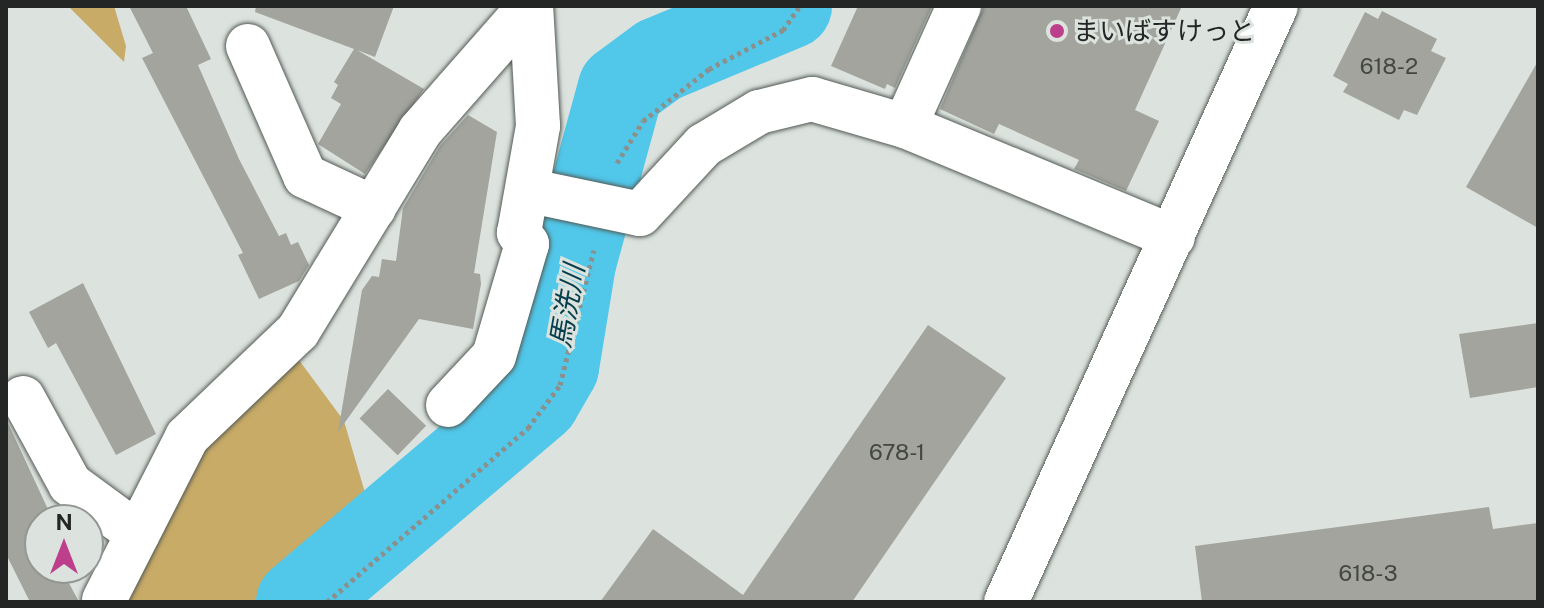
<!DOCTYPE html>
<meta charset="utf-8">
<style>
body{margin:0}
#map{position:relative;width:1544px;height:608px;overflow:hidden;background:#dce3de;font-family:"Public Sans","Noto Sans JP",sans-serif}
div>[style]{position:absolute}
.green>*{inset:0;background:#c8ab67}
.river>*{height:86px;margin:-43px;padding:0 43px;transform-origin:43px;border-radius:43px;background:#51c7e9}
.building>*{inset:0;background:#a2a49d;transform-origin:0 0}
.path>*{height:5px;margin-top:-2.5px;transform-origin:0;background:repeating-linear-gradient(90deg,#8b908c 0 4px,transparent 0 8px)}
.roads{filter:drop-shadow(0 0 2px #535a55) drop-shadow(0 0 2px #535a55)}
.minor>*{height:44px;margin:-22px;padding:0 22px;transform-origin:22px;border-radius:22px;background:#fff}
.tertiary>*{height:44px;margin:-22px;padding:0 22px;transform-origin:22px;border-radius:22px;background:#fff}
.dots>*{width:22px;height:22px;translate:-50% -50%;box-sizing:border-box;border:4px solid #dce3de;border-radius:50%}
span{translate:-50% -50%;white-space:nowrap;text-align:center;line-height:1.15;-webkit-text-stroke:6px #dce3de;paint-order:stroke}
.number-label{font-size:22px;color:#434642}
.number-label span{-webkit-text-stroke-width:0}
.poi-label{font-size:26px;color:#232624}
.left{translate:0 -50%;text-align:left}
.water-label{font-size:28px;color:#073e4c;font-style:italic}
.frame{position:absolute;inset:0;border:8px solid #232624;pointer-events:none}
.north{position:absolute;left:24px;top:504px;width:80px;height:80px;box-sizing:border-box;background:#dce3de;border:2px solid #929794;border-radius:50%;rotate:0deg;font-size:22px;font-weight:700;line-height:32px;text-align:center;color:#232624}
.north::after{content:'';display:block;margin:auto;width:28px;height:36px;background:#bd3e8b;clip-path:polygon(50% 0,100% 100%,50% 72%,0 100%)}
</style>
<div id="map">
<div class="green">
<i style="clip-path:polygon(68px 6px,114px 6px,126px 46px,124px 62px)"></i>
<i style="clip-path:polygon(296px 356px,344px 421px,373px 520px,257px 602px,113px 602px,162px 536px,199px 451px)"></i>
</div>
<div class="river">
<i style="left:299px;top:602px;width:312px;rotate:-40.3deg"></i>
<i style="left:537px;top:400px;width:38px;rotate:-60deg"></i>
<i style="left:556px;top:367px;width:105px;rotate:-80.7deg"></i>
<i style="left:573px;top:263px;width:181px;rotate:-74.7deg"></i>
<i style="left:621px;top:88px;width:47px;rotate:-36.4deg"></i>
<i style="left:659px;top:60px;width:141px;rotate:-22.6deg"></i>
</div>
<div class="building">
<i style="clip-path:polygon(129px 6px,186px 6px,211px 59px,198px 65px,239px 159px,279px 236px,286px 233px,291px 245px,298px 242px,309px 265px,299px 281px,259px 299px,238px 255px,243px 253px,142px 58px,153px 53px)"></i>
<i style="clip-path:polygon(256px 6px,394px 6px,375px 57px,357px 50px,424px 89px,365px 174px,318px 144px,341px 104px,331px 98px,338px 85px,334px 82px,354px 49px,255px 12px)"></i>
<i style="clip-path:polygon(858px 6px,932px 6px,895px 88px,887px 84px,885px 89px,831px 66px)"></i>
<i style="clip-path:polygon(984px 6px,1182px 6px,1135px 110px,1159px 121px,1126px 191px,1074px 169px,1079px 160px,999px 124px,994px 134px,940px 109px)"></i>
<i style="clip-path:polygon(1382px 11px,1437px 39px,1431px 51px,1446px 58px,1417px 115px,1404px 110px,1399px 120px,1343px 92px,1348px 84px,1333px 76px,1365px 12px,1378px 19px)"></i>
<i style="clip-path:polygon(1538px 61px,1538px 228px,1466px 187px)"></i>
<i style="clip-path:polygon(468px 115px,497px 132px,474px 273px,480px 274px,481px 284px,473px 329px,419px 319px,338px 432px,362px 290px,372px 276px,379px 277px,382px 259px,396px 261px,403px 208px,440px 146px)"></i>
<i style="clip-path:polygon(83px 283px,156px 434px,116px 455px,56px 343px,48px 348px,29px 312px)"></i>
<i style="clip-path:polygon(1538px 323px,1538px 387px,1470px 398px,1459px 334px)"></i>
<i style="clip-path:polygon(928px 325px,1006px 378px,852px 602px,600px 602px,653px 529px,743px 595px)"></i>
<i style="left:388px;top:389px;width:53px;height:41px;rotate:44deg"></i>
<i style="clip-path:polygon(6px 419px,53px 520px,36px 520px,40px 568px,61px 568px,79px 602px,30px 602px,6px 554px)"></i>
<i style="clip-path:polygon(1489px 507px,1493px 529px,1538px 523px,1538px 602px,1202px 602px,1195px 546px)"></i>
</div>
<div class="path">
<i style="left:617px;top:163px;width:49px;rotate:-58.2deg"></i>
<i style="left:643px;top:121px;width:84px;rotate:-38.2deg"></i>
<i style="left:709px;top:69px;width:84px;rotate:-27.8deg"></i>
<i style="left:783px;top:30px;width:29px;rotate:-55deg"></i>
<i style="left:327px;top:602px;width:266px;rotate:-40.9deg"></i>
<i style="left:528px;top:428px;width:54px;rotate:-53.3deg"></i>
<i style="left:560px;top:385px;width:139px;rotate:-75.9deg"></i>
</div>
<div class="roads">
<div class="minor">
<i style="left:248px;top:46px;width:142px;rotate:66.3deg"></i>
<i style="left:305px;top:176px;width:76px;rotate:24.9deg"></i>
<i style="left:905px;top:126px;width:132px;rotate:-65.8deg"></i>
<i style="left:531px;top:191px;width:111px;rotate:11.9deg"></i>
<i style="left:640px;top:214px;width:94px;rotate:-47.2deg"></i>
<i style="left:704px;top:145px;width:64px;rotate:-31deg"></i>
<i style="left:759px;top:112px;width:55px;rotate:-13.8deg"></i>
<i style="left:812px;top:99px;width:97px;rotate:16.2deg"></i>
<i style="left:905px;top:126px;width:290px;rotate:22.5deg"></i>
<i style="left:23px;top:398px;width:98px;rotate:61.3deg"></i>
<i style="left:70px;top:484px;width:84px;rotate:36.3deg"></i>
<i style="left:448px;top:405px;width:67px;rotate:-46.8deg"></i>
<i style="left:494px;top:356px;width:117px;rotate:-73.6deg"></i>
<i style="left:527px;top:244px;width:14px;rotate:-126deg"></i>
<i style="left:519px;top:233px;width:109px;rotate:-79.9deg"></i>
<i style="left:538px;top:126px;width:120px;rotate:-93.3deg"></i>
<i style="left:104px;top:600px;width:183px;rotate:-63deg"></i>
<i style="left:187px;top:437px;width:153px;rotate:-43.7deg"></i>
<i style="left:298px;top:331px;width:234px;rotate:-58.6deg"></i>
<i style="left:420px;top:131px;width:167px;rotate:-48.7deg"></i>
</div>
<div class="tertiary">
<i style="left:1006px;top:602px;width:654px;rotate:-65.63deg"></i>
</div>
</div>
<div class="dots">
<i style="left:1057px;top:31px;background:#bd3e8b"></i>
</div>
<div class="number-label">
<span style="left:1389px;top:67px">618-2</span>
<span style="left:897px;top:453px">678-1</span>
<span style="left:1368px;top:574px">618-3</span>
</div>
<div class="poi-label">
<span class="left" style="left:1073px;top:31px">まいばすけっと</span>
</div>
<div class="water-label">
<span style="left:567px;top:306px;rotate:-80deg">馬洗川</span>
</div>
<div class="frame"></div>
<div class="north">N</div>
</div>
